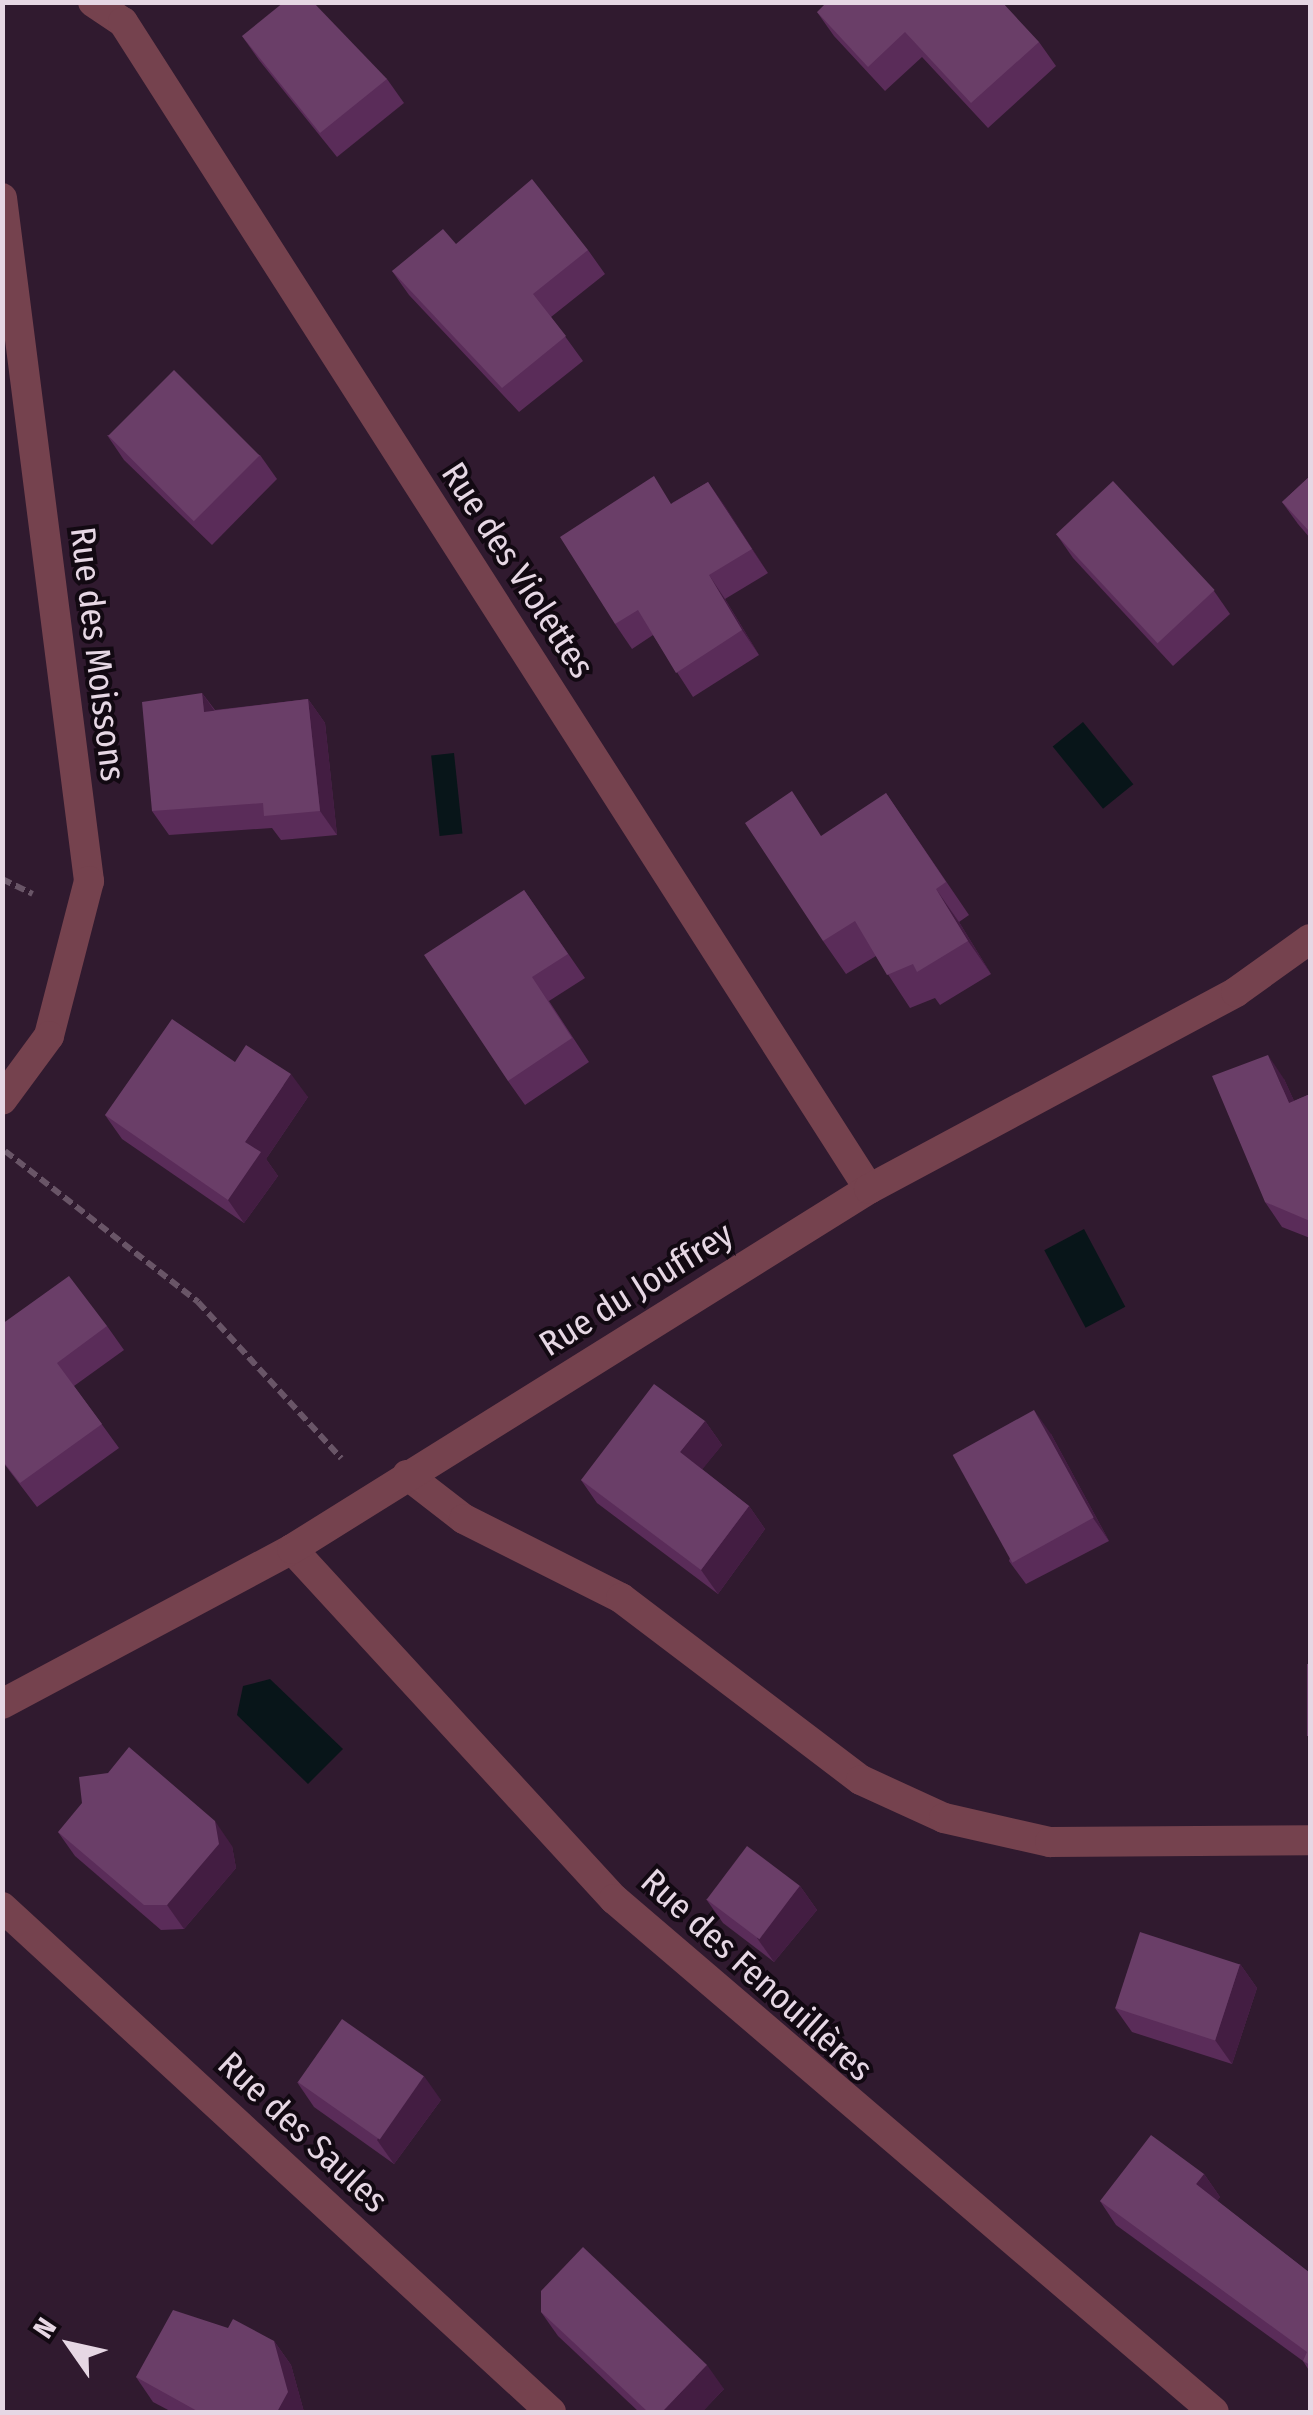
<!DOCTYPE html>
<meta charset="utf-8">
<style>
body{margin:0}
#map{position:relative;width:1313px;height:2415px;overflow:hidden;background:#301a2f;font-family:"Fira Sans Condensed",sans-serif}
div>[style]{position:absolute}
.water>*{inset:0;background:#081519;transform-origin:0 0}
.path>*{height:6px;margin-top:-3px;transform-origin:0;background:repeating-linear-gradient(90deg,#695567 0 10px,transparent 0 15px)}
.minor>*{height:30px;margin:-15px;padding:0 15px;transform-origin:15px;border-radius:15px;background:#75424e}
.wall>*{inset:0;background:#5a2c59}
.shaded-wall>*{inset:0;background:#431d42}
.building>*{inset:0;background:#6a3e68;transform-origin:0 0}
span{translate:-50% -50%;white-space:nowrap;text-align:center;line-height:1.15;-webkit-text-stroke:8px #120912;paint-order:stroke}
.street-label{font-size:35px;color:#e6d7e4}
.frame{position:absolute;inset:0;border:5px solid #e6d7e4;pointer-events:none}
.north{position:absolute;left:20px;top:2295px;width:100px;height:100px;-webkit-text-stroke:8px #120912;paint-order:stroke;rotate:304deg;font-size:28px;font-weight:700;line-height:40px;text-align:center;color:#e6d7e4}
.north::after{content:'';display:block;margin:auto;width:35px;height:45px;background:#e6d7e4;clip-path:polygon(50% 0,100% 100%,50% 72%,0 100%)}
</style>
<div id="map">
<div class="water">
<i style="left:1083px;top:722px;width:80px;height:39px;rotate:51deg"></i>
<i style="left:454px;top:753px;width:81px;height:23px;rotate:84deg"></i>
<i style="left:1084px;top:1229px;width:88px;height:45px;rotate:62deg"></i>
<i style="clip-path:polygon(270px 1679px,343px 1749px,308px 1784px,237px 1715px,243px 1686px)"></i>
</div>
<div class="path">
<i style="left:2px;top:879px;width:34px;rotate:26deg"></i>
<i style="left:5px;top:1151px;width:245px;rotate:38deg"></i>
<i style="left:198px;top:1302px;width:212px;rotate:47.5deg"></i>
</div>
<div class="minor">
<i style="left:93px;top:2px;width:36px;rotate:34deg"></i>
<i style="left:123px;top:22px;width:1385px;rotate:57.41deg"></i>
<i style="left:2px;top:198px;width:689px;rotate:82.74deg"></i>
<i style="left:89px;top:881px;width:160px;rotate:104.5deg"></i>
<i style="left:49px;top:1036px;width:79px;rotate:126.3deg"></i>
<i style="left:407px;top:1475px;width:72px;rotate:37.7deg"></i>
<i style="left:464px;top:1519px;width:176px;rotate:26.7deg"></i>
<i style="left:621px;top:1598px;width:301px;rotate:37.2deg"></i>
<i style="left:861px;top:1780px;width:91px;rotate:24.6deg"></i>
<i style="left:944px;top:1818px;width:109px;rotate:12.8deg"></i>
<i style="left:1050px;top:1842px;width:260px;rotate:-0.4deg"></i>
<i style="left:292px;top:1549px;width:476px;rotate:47.4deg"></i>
<i style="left:614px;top:1899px;width:789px;rotate:40.53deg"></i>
<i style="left:2px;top:1704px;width:329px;rotate:-28.1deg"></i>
<i style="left:292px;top:1549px;width:680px;rotate:-31.96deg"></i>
<i style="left:869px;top:1189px;width:417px;rotate:-28.2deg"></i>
<i style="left:1236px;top:992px;width:91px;rotate:-35.6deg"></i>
<i style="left:2px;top:1907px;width:746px;rotate:42.61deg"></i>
</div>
<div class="wall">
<i style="clip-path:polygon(817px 12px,1039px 42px,1056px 66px,988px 128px,922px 57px,885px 91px,834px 36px)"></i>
<i style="clip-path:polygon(242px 36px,387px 79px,404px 103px,337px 157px,259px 60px)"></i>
<i style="clip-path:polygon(456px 244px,588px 250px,605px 274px,551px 317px,583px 361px,519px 412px,409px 295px,392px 271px)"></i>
<i style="clip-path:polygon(107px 435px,260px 455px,277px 479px,212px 545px,124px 460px)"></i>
<i style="clip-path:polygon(1310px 476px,1310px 538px,1298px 524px,1282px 502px)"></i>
<i style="clip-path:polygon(708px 482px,768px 573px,725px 599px,759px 655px,693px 697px,653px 635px,632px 649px,615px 624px,672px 503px)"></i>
<i style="clip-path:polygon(1057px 535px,1214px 591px,1230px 614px,1173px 666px,1073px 558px)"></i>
<i style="clip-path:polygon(202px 693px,215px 710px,308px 699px,325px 723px,337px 835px,281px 840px,272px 828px,169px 835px,152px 811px)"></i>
<i style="clip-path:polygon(886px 793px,969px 915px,959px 922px,991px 974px,940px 1005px,935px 998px,910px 1008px,876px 956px,846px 974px,823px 941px)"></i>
<i style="clip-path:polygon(524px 890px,585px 978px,549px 1001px,589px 1062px,525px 1105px,508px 1081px)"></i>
<i style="clip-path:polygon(235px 1062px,308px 1097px,266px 1159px,278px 1176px,244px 1223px,122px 1139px,105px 1115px)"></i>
<i style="clip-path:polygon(1284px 1079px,1294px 1101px,1310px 1094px,1310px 1238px,1282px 1227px,1265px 1202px)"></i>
<i style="clip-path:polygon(2px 1324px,107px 1326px,124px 1350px,74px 1386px,119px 1448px,37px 1507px,2px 1461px)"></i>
<i style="clip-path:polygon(705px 1421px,722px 1445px,702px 1469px,749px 1506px,765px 1529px,718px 1594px,597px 1503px,581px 1480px)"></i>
<i style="clip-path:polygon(1051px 1434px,1109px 1541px,1026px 1584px,1009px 1561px)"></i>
<i style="clip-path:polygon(58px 1832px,232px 1846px,236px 1868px,184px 1929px,161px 1930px,75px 1856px)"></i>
<i style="clip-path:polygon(800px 1886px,817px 1910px,774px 1962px,723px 1923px,706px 1899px)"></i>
<i style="clip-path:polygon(1240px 1964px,1257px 1988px,1232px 2064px,1132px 2032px,1115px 2008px)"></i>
<i style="clip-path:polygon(297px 2082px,441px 2100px,394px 2164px,314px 2107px)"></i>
<i style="clip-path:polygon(1204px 2174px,1220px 2197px,1217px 2201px,1310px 2273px,1310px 2372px,1303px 2361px,1116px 2225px,1100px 2201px)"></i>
<i style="clip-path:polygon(541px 2312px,724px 2389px,702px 2412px,639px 2412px,558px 2336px)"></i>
<i style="clip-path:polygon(228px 2328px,274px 2341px,291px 2365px,304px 2412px,172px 2412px,153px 2402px,136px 2377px)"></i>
</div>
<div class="shaded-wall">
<i style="clip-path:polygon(708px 482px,725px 506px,768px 573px,752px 549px)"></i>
<i style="clip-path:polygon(709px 575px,725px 599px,759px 655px,742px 630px)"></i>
<i style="clip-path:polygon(202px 693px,219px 717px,204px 712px)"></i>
<i style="clip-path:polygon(308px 699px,325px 723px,337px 835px,320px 811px)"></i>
<i style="clip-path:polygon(936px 889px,959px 922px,991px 974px,968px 941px)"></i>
<i style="clip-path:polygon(1268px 1055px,1284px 1079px,1306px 1127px,1289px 1103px)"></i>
<i style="clip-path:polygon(291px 1074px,308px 1097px,266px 1159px,278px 1176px,244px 1223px,228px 1200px,245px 1142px)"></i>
<i style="clip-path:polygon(1034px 1410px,1051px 1434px,1109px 1541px,1093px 1518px)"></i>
<i style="clip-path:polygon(705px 1421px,722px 1445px,697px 1476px,680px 1452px)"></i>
<i style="clip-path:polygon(749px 1506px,765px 1529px,718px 1594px,701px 1570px)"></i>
<i style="clip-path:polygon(215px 1821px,232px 1846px,236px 1868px,184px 1929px,167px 1905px)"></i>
<i style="clip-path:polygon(800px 1886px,817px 1910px,774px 1962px,757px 1938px)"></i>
<i style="clip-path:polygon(1240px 1964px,1257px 1988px,1232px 2064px,1215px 2040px)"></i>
<i style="clip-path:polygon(424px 2076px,441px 2100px,394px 2164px,377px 2140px)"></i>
<i style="clip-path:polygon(1204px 2174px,1220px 2197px,1212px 2208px,1196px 2184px)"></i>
<i style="clip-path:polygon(274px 2341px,291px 2365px,304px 2412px,277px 2412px)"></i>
<i style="clip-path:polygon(707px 2365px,724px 2389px,702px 2412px,662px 2412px)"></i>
</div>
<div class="building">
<i style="clip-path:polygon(284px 2px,313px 2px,387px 79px,320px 133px,242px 36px)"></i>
<i style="clip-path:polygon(827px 2px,1002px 2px,1039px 42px,971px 103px,905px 32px,868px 67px,817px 12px)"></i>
<i style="clip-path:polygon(532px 179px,588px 250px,533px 294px,566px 336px,502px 388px,392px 271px,443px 229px,456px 244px)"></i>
<i style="left:174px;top:370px;width:121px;height:93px;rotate:45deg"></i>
<i style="clip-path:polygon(654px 476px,671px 504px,708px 482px,752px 549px,709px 575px,742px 630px,676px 673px,638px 610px,615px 624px,560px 537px)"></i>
<i style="clip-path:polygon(1310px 476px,1310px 532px,1282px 502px)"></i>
<i style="left:1113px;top:481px;width:149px;height:78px;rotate:47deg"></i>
<i style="clip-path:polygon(202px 693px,204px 712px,308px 699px,320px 811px,264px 816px,263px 803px,152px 811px,142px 702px)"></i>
<i style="clip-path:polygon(792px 791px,821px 836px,886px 793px,946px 882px,936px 889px,968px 941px,917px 972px,913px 964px,887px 975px,855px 921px,823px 941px,745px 823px)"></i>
<i style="clip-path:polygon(524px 890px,568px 954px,532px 977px,572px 1038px,508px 1081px,424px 955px)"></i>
<i style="clip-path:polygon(172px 1019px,235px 1062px,246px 1045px,291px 1074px,245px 1142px,261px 1152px,228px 1200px,105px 1115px)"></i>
<i style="clip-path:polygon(1268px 1055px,1289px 1103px,1310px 1094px,1310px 1221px,1265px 1202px,1212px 1076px)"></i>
<i style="clip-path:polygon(69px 1276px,107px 1326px,57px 1363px,102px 1424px,20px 1483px,2px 1460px,2px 1324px)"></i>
<i style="clip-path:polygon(654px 1384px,705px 1421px,680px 1452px,749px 1506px,701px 1570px,581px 1480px)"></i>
<i style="left:1034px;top:1410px;width:123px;height:93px;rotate:61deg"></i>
<i style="left:1307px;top:1664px;width:3px;height:72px"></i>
<i style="clip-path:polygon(129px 1747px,215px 1821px,219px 1844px,167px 1905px,144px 1905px,58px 1832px,82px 1803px,79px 1777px,108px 1773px)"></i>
<i style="left:747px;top:1846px;width:66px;height:67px;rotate:37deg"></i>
<i style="left:1140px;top:1932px;width:105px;height:80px;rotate:18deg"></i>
<i style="left:342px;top:2019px;width:100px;height:77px;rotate:35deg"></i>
<i style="clip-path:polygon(1151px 2135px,1204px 2174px,1196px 2184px,1310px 2273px,1310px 2365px,1303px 2361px,1307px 2352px,1100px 2201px)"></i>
<i style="clip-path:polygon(583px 2247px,707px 2365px,662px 2412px,648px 2412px,541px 2312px,541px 2291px)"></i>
<i style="clip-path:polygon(173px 2310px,228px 2328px,233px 2319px,274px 2341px,288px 2392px,277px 2412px,199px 2412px,136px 2377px)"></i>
</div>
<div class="street-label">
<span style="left:518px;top:570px;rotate:57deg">Rue des Violettes</span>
<span style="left:98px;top:654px;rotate:83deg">Rue des Moissons</span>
<span style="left:636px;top:1289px;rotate:-32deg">Rue du Jouffrey</span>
<span style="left:757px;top:1975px;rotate:42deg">Rue des Fenouillères</span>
<span style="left:303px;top:2132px;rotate:43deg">Rue des Saules</span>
</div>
<div class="frame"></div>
<div class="north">N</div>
</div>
